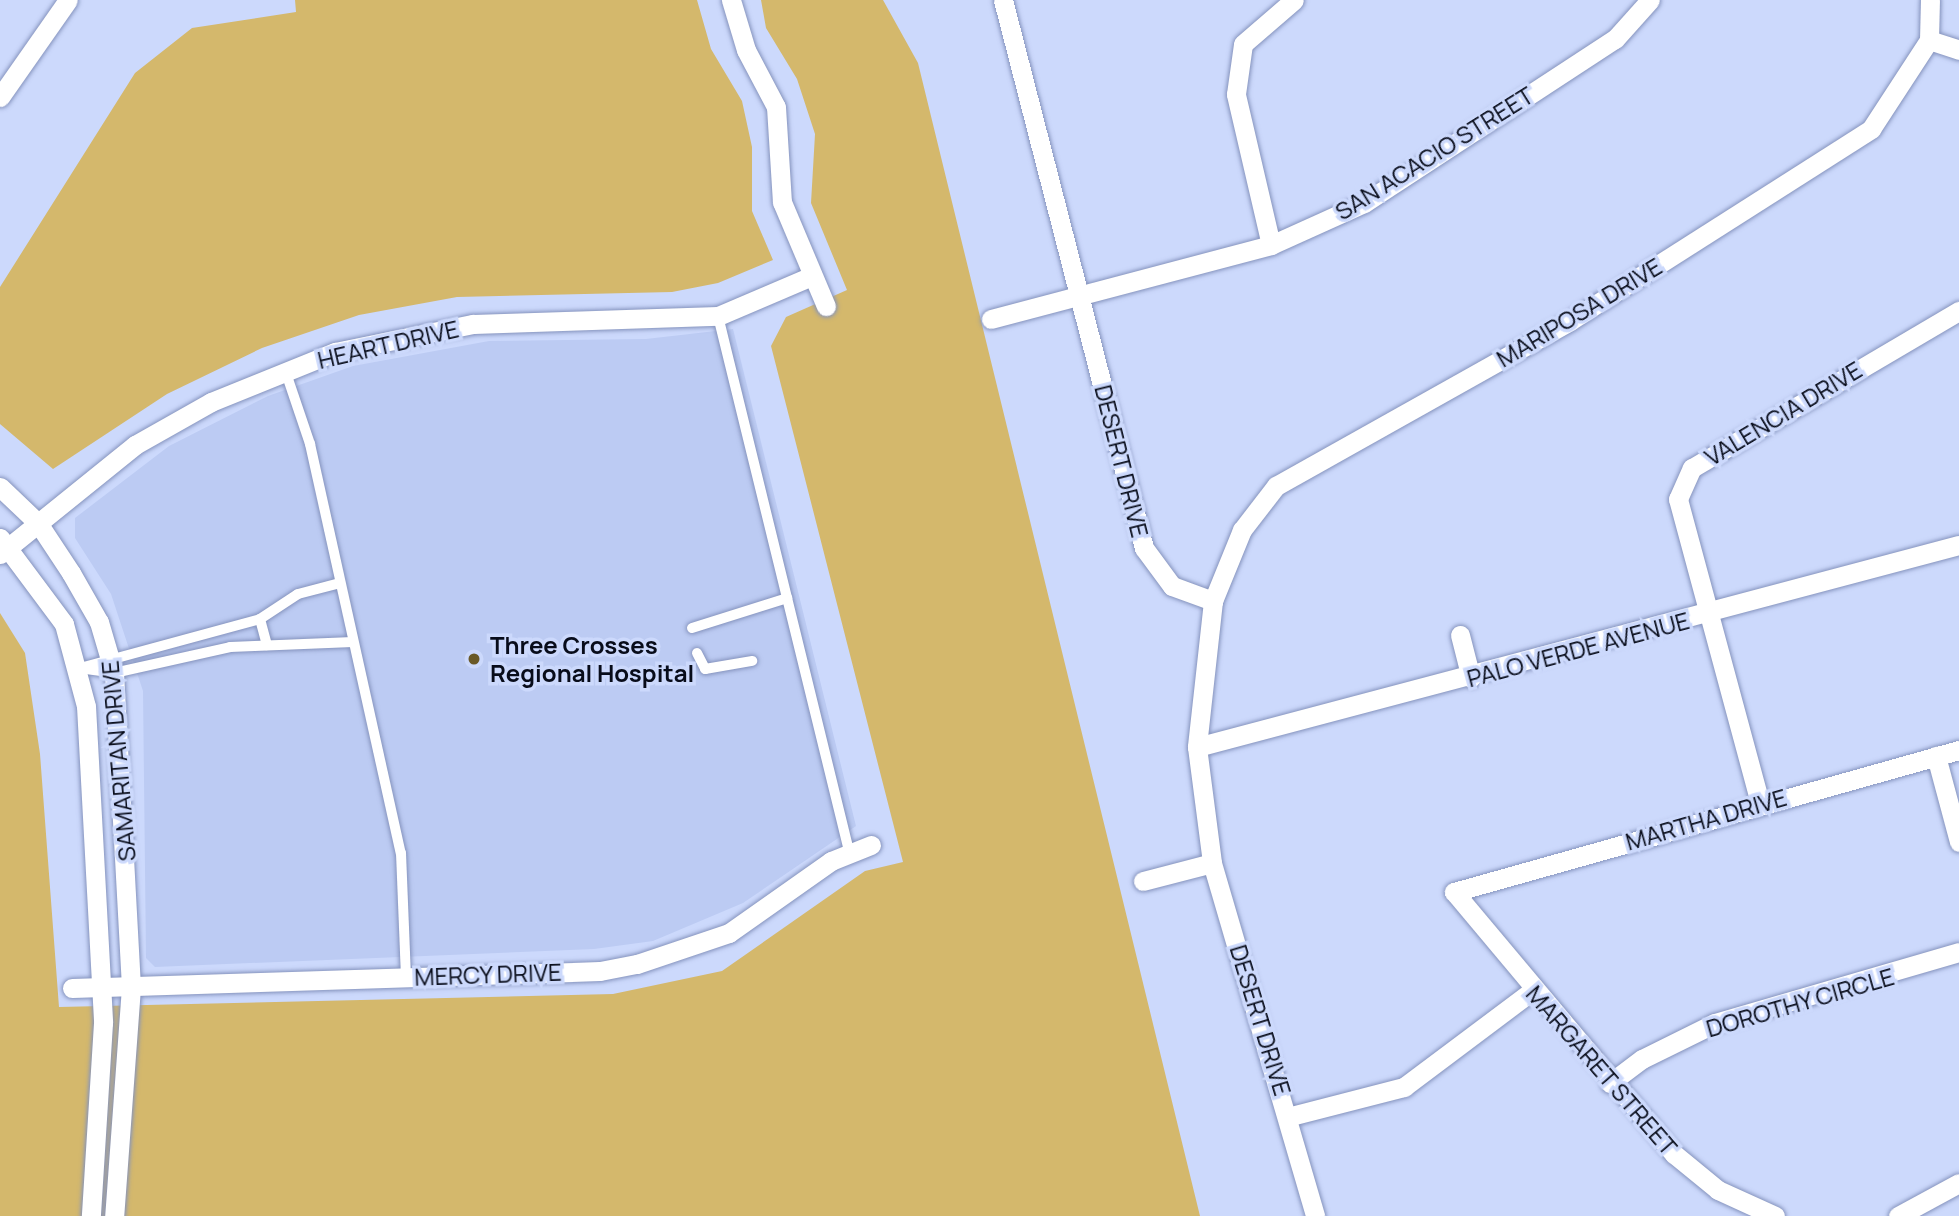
<!DOCTYPE html>
<style>
body{margin:0}
#map{position:relative;width:1959px;height:1216px;overflow:hidden;background:#ccd9fc;font-family:Manrope,sans-serif}
div>[style]{position:absolute}
.built>*{inset:0;background:#bccbf3}
.green>*{inset:0;background:#d4b86c}
.roads{filter:drop-shadow(0 0 2px #8593bd) drop-shadow(0 0 2px #8593bd)}
.service>*{height:10px;margin:-5px;padding:0 5px;transform-origin:5px;border-radius:5px;background:#fff}
.minor>*{height:19px;margin:-9.5px;padding:0 9.5px;transform-origin:9.5px;border-radius:9.5px;background:#fff}
.dots>*{width:19px;height:19px;translate:-50% -50%;box-sizing:border-box;border:4px solid #ccd9fc;border-radius:50%}
span{translate:-50% -50%;white-space:nowrap;text-align:center;line-height:1.15;-webkit-text-stroke:7px #ccd9fc;paint-order:stroke}
.street-label{font-size:24px;color:#080c1a}
.poi-label{font-size:24px;color:#080c1a;font-weight:700}
.left{translate:0 -50%;text-align:left}
</style>
<div id="map">
<div class="built">
<i style="clip-path:polygon(733px 329px,856px 826px,743px 903px,653px 941px,594px 949px,155px 967px,146px 958px,143px 691px,111px 594px,75px 538px,75px 518px,169px 446px,268px 396px,353px 366px,489px 341px,646px 339px)"></i>
</div>
<div class="green">
<i style="clip-path:polygon(295px 0,697px 0,711px 49px,742px 101px,752px 147px,752px 211px,773px 260px,718px 283px,672px 292px,457px 297px,359px 315px,262px 348px,167px 394px,53px 469px,0 424px,0 287px,135px 73px,192px 28px,296px 12px)"></i>
<i style="clip-path:polygon(761px 0,883px 0,918px 63px,1200px 1216px,0 1216px,0 613px,25px 653px,40px 754px,59px 1007px,613px 994px,722px 971px,865px 871px,903px 862px,771px 346px,786px 317px,847px 290px,811px 203px,815px 134px,797px 79px,766px 28px)"></i>
</div>
<div class="roads">
<div class="service">
<i style="left:718px;top:316px;width:551px;rotate:76.24deg"></i>
<i style="left:285px;top:370px;width:78px;rotate:71.3deg"></i>
<i style="left:310px;top:444px;width:419px;rotate:77.5deg"></i>
<i style="left:401px;top:853px;width:124px;rotate:87.7deg"></i>
<i style="left:260px;top:619px;width:27px;rotate:75deg"></i>
<i style="left:692px;top:628px;width:100px;rotate:-17.5deg"></i>
<i style="left:697px;top:653px;width:18px;rotate:63deg"></i>
<i style="left:705px;top:669px;width:48px;rotate:-9.7deg"></i>
<i style="left:79px;top:668px;width:35px;rotate:8deg"></i>
<i style="left:114px;top:673px;width:119px;rotate:-12.6deg"></i>
<i style="left:230px;top:647px;width:123px;rotate:-2.3deg"></i>
<i style="left:80px;top:668px;width:187px;rotate:-15.2deg"></i>
<i style="left:260px;top:619px;width:45px;rotate:-33.3deg"></i>
<i style="left:298px;top:594px;width:43px;rotate:-14.7deg"></i>
</div>
<div class="minor">
<i style="left:731px;top:0;width:52px;rotate:73.3deg"></i>
<i style="left:746px;top:50px;width:64px;rotate:62.2deg"></i>
<i style="left:776px;top:107px;width:95px;rotate:86.4deg"></i>
<i style="left:782px;top:202px;width:113px;rotate:67.1deg"></i>
<i style="left:1003px;top:0;width:566px;rotate:75.57deg"></i>
<i style="left:1144px;top:548px;width:47px;rotate:53.6deg"></i>
<i style="left:1172px;top:586px;width:44px;rotate:20.1deg"></i>
<i style="left:1213px;top:601px;width:147px;rotate:96.3deg"></i>
<i style="left:1197px;top:747px;width:117px;rotate:82.6deg"></i>
<i style="left:1212px;top:863px;width:368px;rotate:73.7deg"></i>
<i style="left:1929px;top:40px;width:40px;rotate:-88.6deg"></i>
<i style="left:0;top:97px;width:118px;rotate:-55deg"></i>
<i style="left:1271px;top:245px;width:155px;rotate:-103.1deg"></i>
<i style="left:1236px;top:94px;width:50px;rotate:-82deg"></i>
<i style="left:1243px;top:44px;width:67px;rotate:-40.8deg"></i>
<i style="left:991px;top:319px;width:290px;rotate:-14.8deg"></i>
<i style="left:1271px;top:245px;width:102px;rotate:-24.3deg"></i>
<i style="left:1364px;top:203px;width:300px;rotate:-33.2deg"></i>
<i style="left:1615px;top:39px;width:52px;rotate:-48.1deg"></i>
<i style="left:0;top:487px;width:52px;rotate:43.5deg"></i>
<i style="left:38px;top:523px;width:60px;rotate:56.6deg"></i>
<i style="left:71px;top:573px;width:56px;rotate:60.3deg"></i>
<i style="left:99px;top:622px;width:53px;rotate:73.6deg"></i>
<i style="left:114px;top:673px;width:314px;rotate:86.9deg"></i>
<i style="left:131px;top:987px;width:230px;rotate:94.2deg"></i>
<i style="left:0;top:538px;width:107px;rotate:53.3deg"></i>
<i style="left:64px;top:624px;width:85px;rotate:75deg"></i>
<i style="left:86px;top:706px;width:317px;rotate:86.9deg"></i>
<i style="left:103px;top:1023px;width:193px;rotate:93.6deg"></i>
<i style="left:0;top:554px;width:174px;rotate:-38.9deg"></i>
<i style="left:135px;top:445px;width:87px;rotate:-29.5deg"></i>
<i style="left:211px;top:402px;width:134px;rotate:-22deg"></i>
<i style="left:335px;top:352px;width:141px;rotate:-11.5deg"></i>
<i style="left:473px;top:324px;width:245px;rotate:-1.9deg"></i>
<i style="left:718px;top:316px;width:102px;rotate:-23.1deg"></i>
<i style="left:1213px;top:601px;width:77px;rotate:-67.8deg"></i>
<i style="left:1242px;top:530px;width:56px;rotate:-52.3deg"></i>
<i style="left:1276px;top:486px;width:337px;rotate:-29.3deg"></i>
<i style="left:1570px;top:321px;width:357px;rotate:-32.5deg"></i>
<i style="left:1871px;top:129px;width:106px;rotate:-56.9deg"></i>
<i style="left:1929px;top:40px;width:32px;rotate:18deg"></i>
<i style="left:1460px;top:635px;width:44px;rotate:75.7deg"></i>
<i style="left:1197px;top:747px;width:788px;rotate:-14.85deg"></i>
<i style="left:1936px;top:756px;width:89px;rotate:75deg"></i>
<i style="left:1760px;top:803px;width:315px;rotate:-105.1deg"></i>
<i style="left:1678px;top:499px;width:34px;rotate:-66deg"></i>
<i style="left:1692px;top:468px;width:310px;rotate:-30.5deg"></i>
<i style="left:1143px;top:881px;width:71px;rotate:-14.6deg"></i>
<i style="left:72px;top:988px;width:528px;rotate:-1.84deg"></i>
<i style="left:600px;top:971px;width:38px;rotate:-11deg"></i>
<i style="left:637px;top:964px;width:97px;rotate:-18.6deg"></i>
<i style="left:729px;top:933px;width:125px;rotate:-35.2deg"></i>
<i style="left:831px;top:861px;width:43px;rotate:-21.8deg"></i>
<i style="left:1610px;top:1083px;width:40px;rotate:-37deg"></i>
<i style="left:1642px;top:1059px;width:81px;rotate:-26.3deg"></i>
<i style="left:1715px;top:1023px;width:254px;rotate:-16.2deg"></i>
<i style="left:1291px;top:1116px;width:117px;rotate:-14.4deg"></i>
<i style="left:1404px;top:1087px;width:160px;rotate:-36.9deg"></i>
<i style="left:1775px;top:1216px;width:63px;rotate:-155.5deg"></i>
<i style="left:1718px;top:1190px;width:57px;rotate:-140.7deg"></i>
<i style="left:1674px;top:1154px;width:342px;rotate:-130deg"></i>
<i style="left:1454px;top:892px;width:525px;rotate:-15.71deg"></i>
<i style="left:1898px;top:1216px;width:69px;rotate:-28.4deg"></i>
</div>
</div>
<div class="dots">
<i style="left:474px;top:659px;background:#6a5927"></i>
</div>
<div class="street-label">
<span style="left:1434px;top:153px;rotate:-32deg">SAN ACACIO STREET</span>
<span style="left:1579px;top:312px;rotate:-31deg">MARIPOSA DRIVE</span>
<span style="left:388px;top:344px;rotate:-13deg">HEART DRIVE</span>
<span style="left:1783px;top:413px;rotate:-31deg">VALENCIA DRIVE</span>
<span style="left:1122px;top:461px;rotate:76deg">DESERT DRIVE</span>
<span style="left:1578px;top:649px;rotate:-15deg">PALO VERDE AVENUE</span>
<span style="left:118px;top:761px;rotate:-95deg">SAMARITAN DRIVE</span>
<span style="left:1706px;top:819px;rotate:-16deg">MARTHA DRIVE</span>
<span style="left:488px;top:974px;rotate:-2deg">MERCY DRIVE</span>
<span style="left:1800px;top:1002px;rotate:-16deg">DOROTHY CIRCLE</span>
<span style="left:1261px;top:1020px;rotate:73deg">DESERT DRIVE</span>
<span style="left:1602px;top:1070px;rotate:49deg">MARGARET STREET</span>
</div>
<div class="poi-label">
<span class="left" style="left:490px;top:659px">Three Crosses<br>Regional Hospital</span>
</div>
</div>
